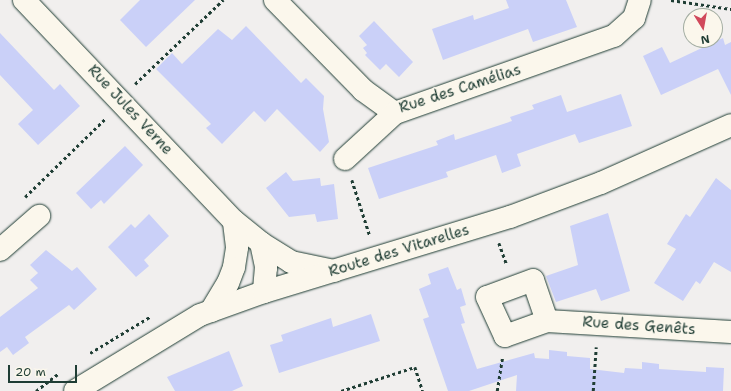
<!DOCTYPE html>
<meta charset="utf-8">
<style>
body{margin:0}
#map{position:relative;width:731px;height:391px;overflow:hidden;background:#f1efee;font-family:"Shantell Sans",sans-serif}
div>[style]{position:absolute}
.building>*{inset:0;background:#cad0f8}
.path>*{height:2.5px;margin-top:-1.25px;transform-origin:0;background:repeating-linear-gradient(90deg,#1f3d34 0 3px,transparent 0 6px)}
.roads{filter:drop-shadow(0 0 1px #1f3d34) drop-shadow(0 0 1px #1f3d34)}
.minor>*{height:22px;margin:-11px;padding:0 11px;transform-origin:11px;border-radius:11px;background:#fbf7ec}
.secondary>*{height:22px;margin:-11px;padding:0 11px;transform-origin:11px;border-radius:11px;background:#fbf7ec}
span{translate:-50% -50%;white-space:nowrap;text-align:center;line-height:1.15;-webkit-text-stroke:3.5px #fbf7ec;paint-order:stroke}
.street-label{font-size:15px;color:#1f3d34}
.north{position:absolute;left:683px;top:8px;width:40px;height:40px;box-sizing:border-box;background:#fbf7ec;border:1px solid #a3ada2;border-radius:50%;rotate:169deg;font-size:11px;font-weight:700;line-height:16px;text-align:center;color:#1f3d34}
.north::after{content:'';display:block;margin:auto;width:14px;height:18px;background:#d1495b;clip-path:polygon(50% 0,100% 100%,50% 72%,0 100%)}
.scale{position:absolute;left:8px;top:365px;width:69px;height:18px;box-sizing:border-box;border:2px solid #1f3d34;border-top:0;padding-left:5px;font-size:12px;line-height:14px;white-space:nowrap;color:#1f3d34;-webkit-text-stroke:3px #fbf7ec;paint-order:stroke}
</style>
<div id="map">
<div class="building">
<i style="clip-path:polygon(140px 0,195px 0,146px 47px,120px 20px)"></i>
<i style="clip-path:polygon(506px 0,566px 0,577px 27px,533px 42px,528px 29px,443px 60px,432px 29px,473px 15px,474px 20px,509px 8px)"></i>
<i style="clip-path:polygon(374px 21px,413px 62px,399px 77px,386px 64px,380px 70px,365px 55px,367px 53px,363px 48px,367px 45px,359px 36px)"></i>
<i style="clip-path:polygon(246px 26px,301px 83px,306px 78px,324px 96px,323px 109px,329px 142px,320px 152px,277px 109px,265px 122px,254px 111px,222px 144px,206px 128px,211px 124px,156px 69px,172px 53px,182px 64px,218px 29px,232px 40px)"></i>
<i style="clip-path:polygon(0 33px,54px 90px,60px 84px,80px 106px,38px 145px,18px 124px,33px 110px,0 75px)"></i>
<i style="clip-path:polygon(723px 38px,725px 45px,731px 42px,731px 95px,718px 69px,661px 95px,643px 56px,662px 47px,670px 63px)"></i>
<i style="clip-path:polygon(621px 94px,632px 126px,579px 143px,575px 134px,517px 154px,521px 166px,502px 173px,496px 155px,446px 172px,448px 177px,379px 199px,368px 168px,438px 145px,436px 141px,454px 134px,455px 140px,512px 121px,510px 117px,534px 109px,532px 105px,561px 95px,567px 112px)"></i>
<i style="clip-path:polygon(125px 146px,143px 165px,104px 204px,101px 200px,91px 209px,76px 193px)"></i>
<i style="clip-path:polygon(286px 172px,293px 181px,320px 178px,321px 186px,334px 184px,338px 219px,317px 222px,315px 214px,289px 217px,266px 188px)"></i>
<i style="clip-path:polygon(716px 178px,731px 190px,731px 272px,714px 262px,700px 284px,696px 281px,683px 301px,654px 283px,676px 249px,667px 244px,686px 214px,690px 217px)"></i>
<i style="clip-path:polygon(608px 213px,630px 291px,601px 301px,596px 289px,556px 302px,546px 276px,578px 265px,570px 226px)"></i>
<i style="clip-path:polygon(149px 214px,169px 236px,144px 260px,149px 266px,136px 277px,108px 247px,131px 224px,135px 228px)"></i>
<i style="clip-path:polygon(46px 250px,72px 271px,77px 267px,97px 289px,74px 310px,69px 305px,25px 337px,29px 343px,13px 355px,7px 347px,0 352px,0 317px,38px 288px,30px 280px,38px 273px,30px 265px)"></i>
<i style="clip-path:polygon(448px 267px,457px 290px,461px 288px,466px 305px,460px 307px,465px 323px,461px 324px,477px 369px,534px 353px,535px 358px,549px 359px,549px 350px,567px 352px,567px 356px,590px 358px,590px 369px,624px 373px,625px 368px,642px 369px,642px 362px,659px 364px,659px 369px,706px 372px,706px 367px,724px 368px,723px 391px,516px 391px,517px 375px,469px 391px,448px 391px,423px 319px,429px 317px,419px 289px,431px 284px,428px 274px)"></i>
<i style="clip-path:polygon(371px 314px,380px 341px,279px 373px,270px 345px,283px 341px,281px 335px,331px 318px,333px 327px)"></i>
<i style="clip-path:polygon(229px 351px,243px 386px,232px 391px,175px 391px,167px 377px)"></i>
</div>
<div class="path">
<i style="left:671px;top:0;width:61px;rotate:8.5deg"></i>
<i style="left:135px;top:84px;width:122px;rotate:-43.7deg"></i>
<i style="left:352px;top:180px;width:59px;rotate:72.2deg"></i>
<i style="left:25px;top:197px;width:113px;rotate:-44.3deg"></i>
<i style="left:499px;top:243px;width:23px;rotate:70deg"></i>
<i style="left:90px;top:353px;width:71px;rotate:-31.2deg"></i>
<i style="left:36px;top:391px;width:28px;rotate:-38deg"></i>
<i style="left:341px;top:391px;width:78px;rotate:-18deg"></i>
<i style="left:415px;top:367px;width:25px;rotate:72deg"></i>
<i style="left:497px;top:391px;width:33px;rotate:-81deg"></i>
<i style="left:593px;top:391px;width:44px;rotate:-86.1deg"></i>
</div>
<div class="roads">
<div class="minor">
<i style="left:24px;top:0;width:305px;rotate:46.5deg"></i>
<i style="left:234px;top:221px;width:35px;rotate:39deg"></i>
<i style="left:261px;top:243px;width:25px;rotate:78deg"></i>
<i style="left:266px;top:267px;width:25px;rotate:95deg"></i>
<i style="left:275px;top:0;width:126px;rotate:45.6deg"></i>
<i style="left:363px;top:90px;width:39px;rotate:36deg"></i>
<i style="left:395px;top:113px;width:232px;rotate:-19.4deg"></i>
<i style="left:614px;top:36px;width:27px;rotate:-42deg"></i>
<i style="left:634px;top:18px;width:19px;rotate:-72deg"></i>
<i style="left:345px;top:159px;width:68px;rotate:-42.6deg"></i>
<i style="left:261px;top:243px;width:36px;rotate:32deg"></i>
<i style="left:291px;top:262px;width:44px;rotate:11.8deg"></i>
<i style="left:0;top:250px;width:52px;rotate:-41.1deg"></i>
<i style="left:211px;top:311px;width:33px;rotate:-59deg"></i>
<i style="left:228px;top:283px;width:17px;rotate:-69deg"></i>
<i style="left:234px;top:267px;width:20px;rotate:-81deg"></i>
<i style="left:237px;top:247px;width:26px;rotate:-97deg"></i>
<i style="left:547px;top:321px;width:43px;rotate:-108.9deg"></i>
<i style="left:533px;top:280px;width:49px;rotate:159.7deg"></i>
<i style="left:487px;top:297px;width:43px;rotate:65.2deg"></i>
<i style="left:505px;top:336px;width:45px;rotate:-19.7deg"></i>
<i style="left:547px;top:321px;width:184px;rotate:3.4deg"></i>
</div>
<div class="secondary">
<i style="left:75px;top:391px;width:146px;rotate:-31.3deg"></i>
<i style="left:200px;top:315px;width:68px;rotate:-19.8deg"></i>
<i style="left:264px;top:292px;width:257px;rotate:-17deg"></i>
<i style="left:510px;top:217px;width:97px;rotate:-20.5deg"></i>
<i style="left:601px;top:183px;width:142px;rotate:-24deg"></i>
</div>
</div>
<div class="street-label">
<span style="left:460px;top:89px;rotate:-18deg">Rue des Camélias</span>
<span style="left:130px;top:110px;rotate:47deg">Rue Jules Verne</span>
<span style="left:399px;top:251px;rotate:-17deg">Route des Vitarelles</span>
<span style="left:639px;top:326px;rotate:4deg">Rue des Genêts</span>
</div>
<div class="north">N</div>
<div class="scale">20 m</div>
</div>
